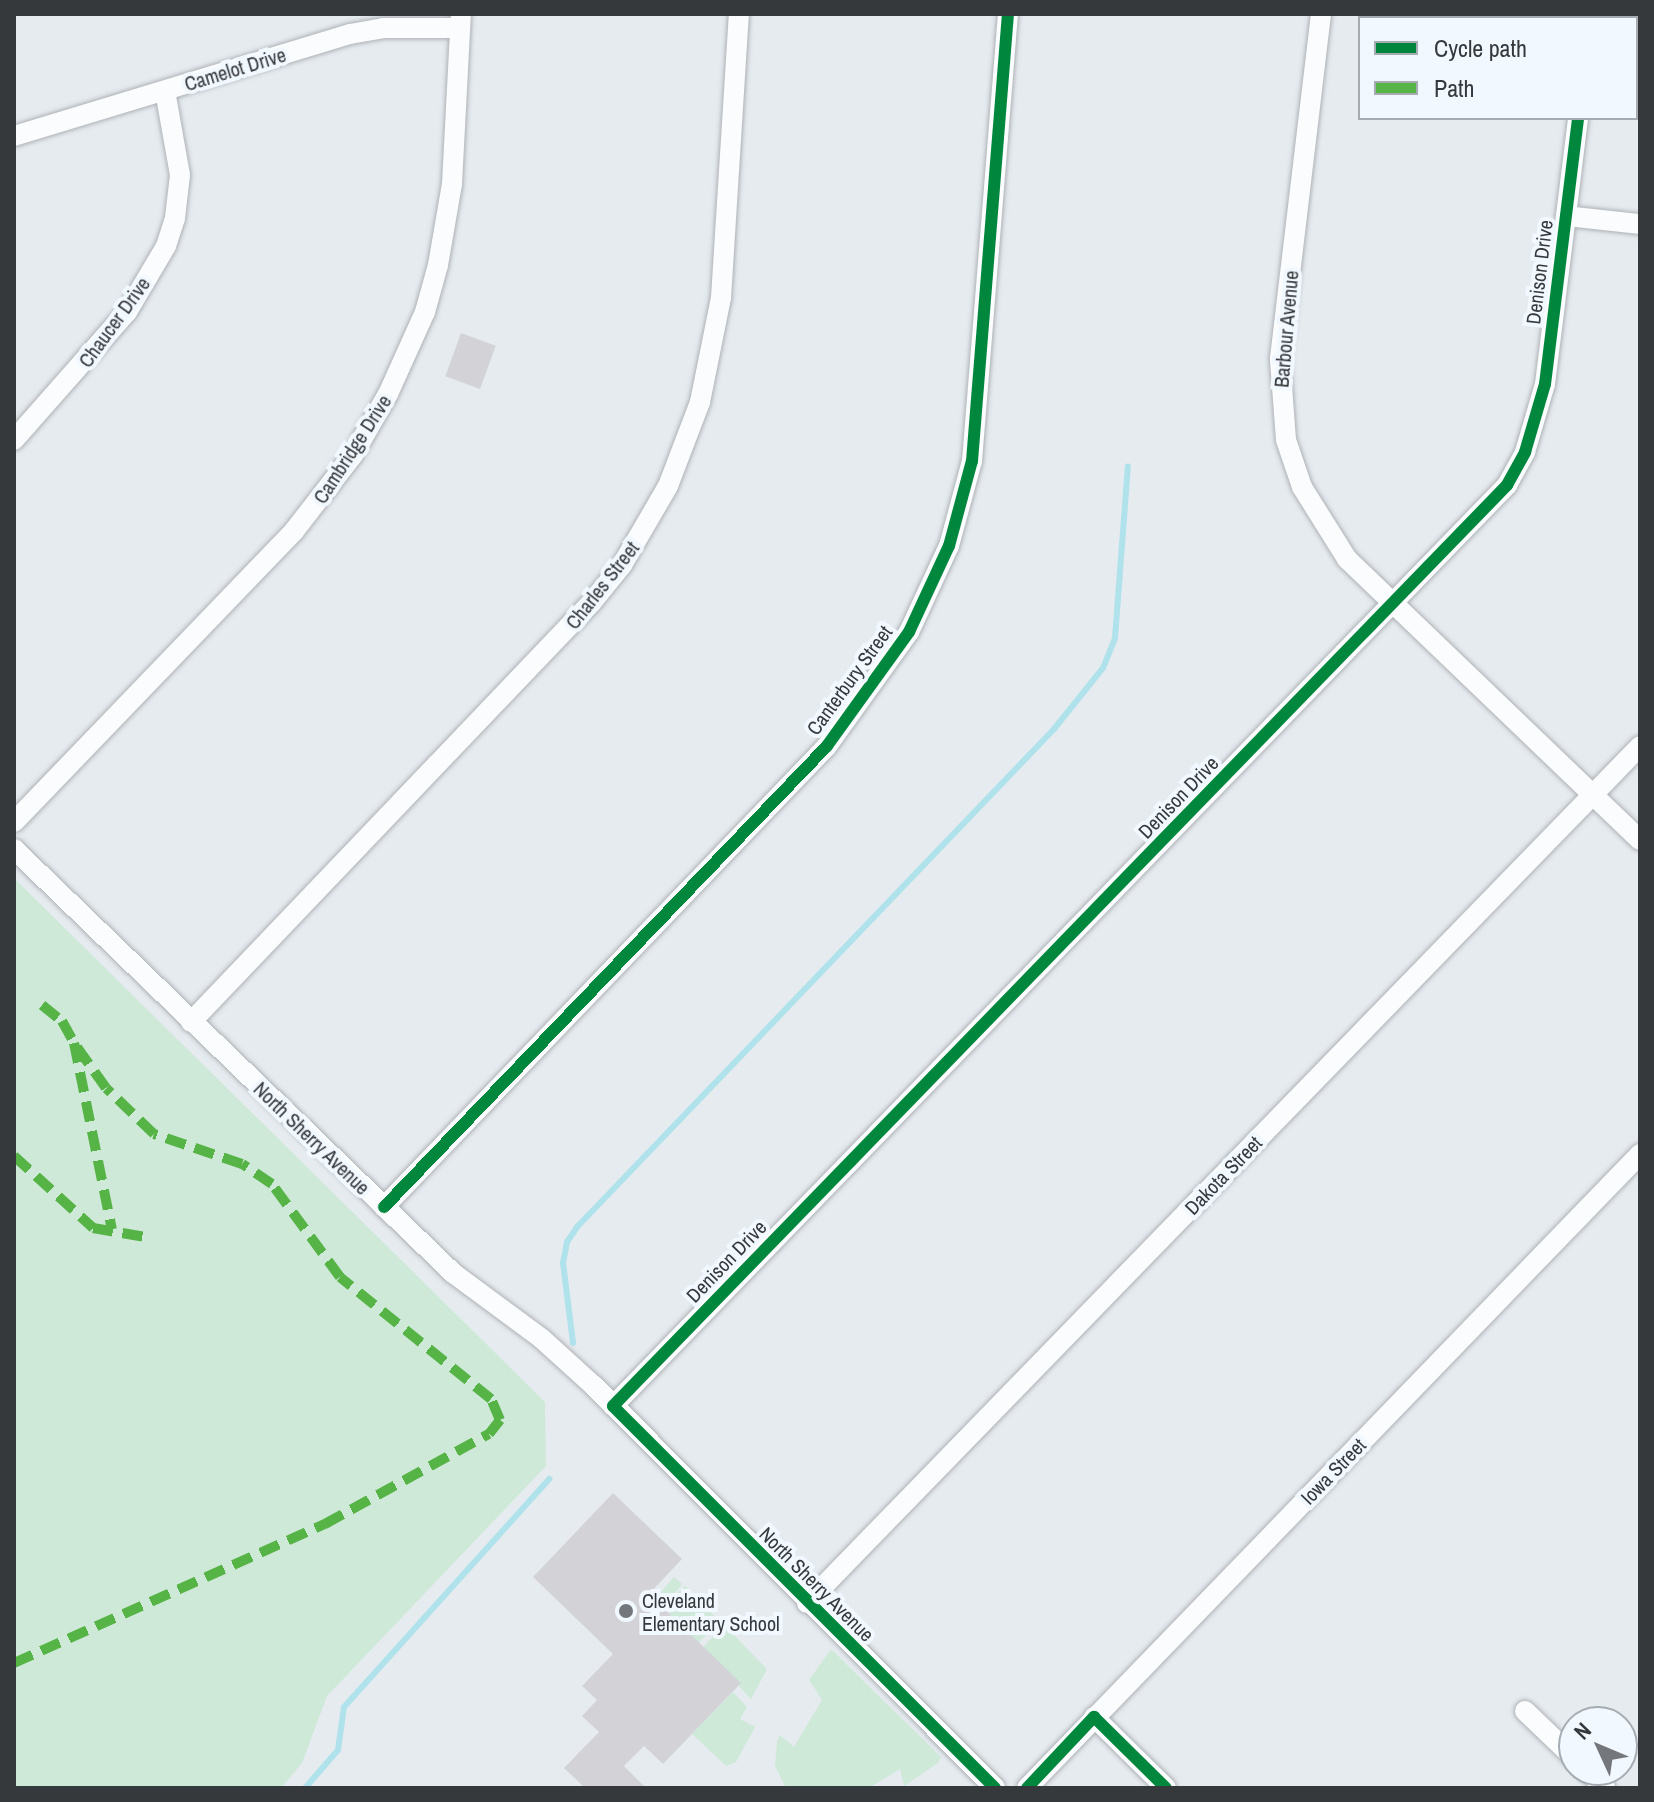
<!DOCTYPE html>
<style>
body{margin:0}
#map{position:relative;width:1654px;height:1802px;overflow:hidden;background:#e6ebf0;font-family:"Archivo Narrow",sans-serif}
div>[style]{position:absolute}
.green>*{inset:0;background:#cee9d8;transform-origin:0 0}
.stream>*{height:6px;margin:-3px;padding:0 3px;transform-origin:3px;border-radius:3px;background:#afe2ea}
.building>*{inset:0;background:#d3d3d7;transform-origin:0 0}
.roads{filter:drop-shadow(0 0 2px #aeb2b6) drop-shadow(0 0 2px #aeb2b6)}
.minor>*{height:20px;margin:-10px;padding:0 10px;transform-origin:10px;border-radius:10px;background:#fbfcfd}
.quiet>*{height:10px;margin-top:-5px;transform-origin:0;background:repeating-linear-gradient(90deg,#56b346 0 20px,transparent 0 30px)}
.cycleway>*{height:12px;margin:-6px;padding:0 6px;transform-origin:6px;border-radius:6px;background:#00873e}
.dots>*{width:22px;height:22px;translate:-50% -50%;box-sizing:border-box;border:4px solid #f1f8ff;border-radius:50%}
span{translate:-50% -50%;white-space:nowrap;text-align:center;line-height:1.15;-webkit-text-stroke:8px #f1f8ff;paint-order:stroke}
.street-label{font-size:20px;color:#36393c}
.poi-label{font-size:20px;color:#36393c}
.left{translate:0 -50%;text-align:left}
.frame{position:absolute;inset:0;border:16px solid #36393c;pointer-events:none}
.legend{position:absolute;left:1358px;top:16px;width:280px;height:104px;box-sizing:border-box;background:#f1f8ff;border:2px solid #a6acb1;margin:0;padding:10px 14px;list-style:none;font-size:24px;color:#36393c}
.legend li{display:flex;align-items:center;gap:16px;height:40px}
.legend b{width:40px;border:2px solid #a6acb1}
.north{position:absolute;left:1558px;top:1706px;width:80px;height:80px;box-sizing:border-box;background:#f1f8ff;border:2px solid #a6acb1;border-radius:50%;rotate:314deg;font-size:22px;font-weight:700;line-height:32px;text-align:center;color:#36393c}
.north::after{content:'';display:block;margin:auto;width:28px;height:36px;background:#74777b;clip-path:polygon(50% 0,100% 100%,50% 72%,0 100%)}
</style>
<div id="map">
<div class="green">
<i style="clip-path:polygon(14px 878px,545px 1402px,546px 1466px,327px 1696px,302px 1763px,281px 1788px,14px 1788px)"></i>
<i style="left:674px;top:1577px;width:11px;height:41px;rotate:41deg"></i>
<i style="left:685px;top:1586px;width:50px;height:30px;rotate:46deg"></i>
<i style="clip-path:polygon(724px 1625px,767px 1669px,751px 1699px,703px 1647px)"></i>
<i style="clip-path:polygon(831px 1649px,941px 1757px,938px 1763px,904px 1786px,900px 1769px,869px 1788px,786px 1788px,775px 1766px,777px 1741px,780px 1735px,794px 1747px,822px 1700px,809px 1680px)"></i>
<i style="clip-path:polygon(733px 1692px,747px 1707px,740px 1719px,755px 1727px,736px 1762px,726px 1766px,692px 1734px)"></i>
</div>
<div class="stream">
<i style="left:573px;top:1343px;width:81px;rotate:-97.1deg"></i>
<i style="left:563px;top:1263px;width:21px;rotate:-79deg"></i>
<i style="left:567px;top:1242px;width:18px;rotate:-56deg"></i>
<i style="left:577px;top:1227px;width:690px;rotate:-46.23deg"></i>
<i style="left:1054px;top:729px;width:78px;rotate:-51.2deg"></i>
<i style="left:1103px;top:668px;width:32px;rotate:-68deg"></i>
<i style="left:1115px;top:638px;width:172px;rotate:-85.7deg"></i>
<i style="left:305px;top:1788px;width:50px;rotate:-49deg"></i>
<i style="left:338px;top:1750px;width:43px;rotate:-82.1deg"></i>
<i style="left:344px;top:1707px;width:307px;rotate:-48deg"></i>
</div>
<div class="building">
<i style="left:461px;top:333px;width:37px;height:46px;rotate:20deg"></i>
<i style="clip-path:polygon(613px 1493px,682px 1559px,649px 1594px,741px 1683px,663px 1764px,644px 1746px,624px 1766px,646px 1788px,585px 1788px,564px 1768px,599px 1732px,582px 1716px,597px 1700px,582px 1686px,613px 1654px,533px 1577px)"></i>
</div>
<div class="roads">
<div class="minor">
<i style="left:1321px;top:14px;width:348px;rotate:96.8deg"></i>
<i style="left:1280px;top:360px;width:80px;rotate:85.7deg"></i>
<i style="left:1286px;top:440px;width:50px;rotate:71.2deg"></i>
<i style="left:1302px;top:487px;width:85px;rotate:58deg"></i>
<i style="left:1347px;top:559px;width:406px;rotate:43.8deg"></i>
<i style="left:1590px;top:18px;width:4px;rotate:-76deg"></i>
<i style="left:14px;top:136px;width:351px;rotate:-16.9deg"></i>
<i style="left:350px;top:34px;width:34px;rotate:-10deg"></i>
<i style="left:383px;top:28px;width:77px"></i>
<i style="left:1566px;top:216px;width:74px;rotate:6.2deg"></i>
<i style="left:14px;top:440px;width:171px;rotate:-48.6deg"></i>
<i style="left:127px;top:312px;width:77px;rotate:-59.4deg"></i>
<i style="left:166px;top:246px;width:29px;rotate:-72deg"></i>
<i style="left:175px;top:218px;width:43px;rotate:-83.4deg"></i>
<i style="left:180px;top:175px;width:85px;rotate:-100.1deg"></i>
<i style="left:14px;top:822px;width:404px;rotate:-46.1deg"></i>
<i style="left:294px;top:531px;width:96px;rotate:-52.2deg"></i>
<i style="left:353px;top:455px;width:70px;rotate:-60.2deg"></i>
<i style="left:388px;top:394px;width:90px;rotate:-65.7deg"></i>
<i style="left:425px;top:312px;width:49px;rotate:-74.5deg"></i>
<i style="left:438px;top:265px;width:82px;rotate:-80.2deg"></i>
<i style="left:452px;top:184px;width:170px;rotate:-87deg"></i>
<i style="left:14px;top:849px;width:610px;rotate:44deg"></i>
<i style="left:453px;top:1273px;width:109px;rotate:36.5deg"></i>
<i style="left:541px;top:1338px;width:72px;rotate:42.2deg"></i>
<i style="left:594px;top:1386px;width:568px;rotate:45.07deg"></i>
<i style="left:191px;top:1022px;width:581px;rotate:-46.33deg"></i>
<i style="left:592px;top:602px;width:48px;rotate:-51deg"></i>
<i style="left:622px;top:565px;width:91px;rotate:-59.8deg"></i>
<i style="left:668px;top:486px;width:90px;rotate:-69.1deg"></i>
<i style="left:700px;top:402px;width:106px;rotate:-78.6deg"></i>
<i style="left:721px;top:298px;width:285px;rotate:-86.4deg"></i>
<i style="left:384px;top:1207px;width:639px;rotate:-46.14deg"></i>
<i style="left:827px;top:746px;width:140px;rotate:-54.3deg"></i>
<i style="left:909px;top:632px;width:95px;rotate:-65.1deg"></i>
<i style="left:949px;top:546px;width:88px;rotate:-74.9deg"></i>
<i style="left:972px;top:461px;width:448px;rotate:-85.4deg"></i>
<i style="left:613px;top:1406px;width:1284px;rotate:-45.85deg"></i>
<i style="left:1507px;top:485px;width:38px;rotate:-61deg"></i>
<i style="left:1525px;top:452px;width:71px;rotate:-73.6deg"></i>
<i style="left:1545px;top:384px;width:268px;rotate:-82.9deg"></i>
<i style="left:807px;top:1603px;width:1195px;rotate:-45.81deg"></i>
<i style="left:1525px;top:1711px;width:68px;rotate:43.8deg"></i>
<i style="left:1094px;top:1717px;width:101px;rotate:44.6deg"></i>
<i style="left:1586px;top:1770px;width:26px;rotate:43deg"></i>
<i style="left:1027px;top:1788px;width:882px;rotate:-45.96deg"></i>
</div>
</div>
<div class="quiet">
<i style="left:42px;top:1005px;width:26px;rotate:39deg"></i>
<i style="left:62px;top:1021px;width:25px;rotate:61deg"></i>
<i style="left:74px;top:1043px;width:190px;rotate:78.5deg"></i>
<i style="left:14px;top:1156px;width:107px;rotate:42.3deg"></i>
<i style="left:93px;top:1228px;width:53px;rotate:9.8deg"></i>
<i style="left:14px;top:1663px;width:341px;rotate:-24.1deg"></i>
<i style="left:325px;top:1524px;width:187px;rotate:-28.8deg"></i>
<i style="left:489px;top:1434px;width:18px;rotate:-52deg"></i>
<i style="left:500px;top:1420px;width:23px;rotate:-113deg"></i>
<i style="left:491px;top:1399px;width:194px;rotate:-141.1deg"></i>
<i style="left:340px;top:1277px;width:115px;rotate:-126.2deg"></i>
<i style="left:272px;top:1184px;width:36px;rotate:-146deg"></i>
<i style="left:242px;top:1164px;width:93px;rotate:-161.2deg"></i>
<i style="left:154px;top:1134px;width:66px;rotate:-136.2deg"></i>
<i style="left:106px;top:1088px;width:55px;rotate:-125.4deg"></i>
</div>
<div class="cycleway">
<i style="left:384px;top:1207px;width:639px;rotate:-46.14deg"></i>
<i style="left:827px;top:746px;width:140px;rotate:-54.3deg"></i>
<i style="left:909px;top:632px;width:95px;rotate:-65.1deg"></i>
<i style="left:949px;top:546px;width:88px;rotate:-74.9deg"></i>
<i style="left:972px;top:461px;width:448px;rotate:-85.4deg"></i>
<i style="left:995px;top:1788px;width:540px;rotate:-135deg"></i>
<i style="left:613px;top:1406px;width:1284px;rotate:-45.85deg"></i>
<i style="left:1507px;top:485px;width:38px;rotate:-61deg"></i>
<i style="left:1525px;top:452px;width:71px;rotate:-73.6deg"></i>
<i style="left:1545px;top:384px;width:268px;rotate:-82.9deg"></i>
<i style="left:1027px;top:1788px;width:98px;rotate:-46.7deg"></i>
<i style="left:1094px;top:1717px;width:101px;rotate:44.6deg"></i>
</div>
<div class="dots">
<i style="left:626px;top:1611px;background:#74777b"></i>
</div>
<div class="street-label">
<span style="left:235px;top:69px;rotate:-17deg">Camelot Drive</span>
<span style="left:1539px;top:272px;rotate:-83deg">Denison Drive</span>
<span style="left:114px;top:322px;rotate:-54deg">Chaucer Drive</span>
<span style="left:1286px;top:329px;rotate:-85deg">Barbour Avenue</span>
<span style="left:352px;top:449px;rotate:-57deg">Cambridge Drive</span>
<span style="left:602px;top:585px;rotate:-52deg">Charles Street</span>
<span style="left:849px;top:680px;rotate:-54deg">Canterbury Street</span>
<span style="left:1178px;top:797px;rotate:-46deg">Denison Drive</span>
<span style="left:312px;top:1138px;rotate:44deg">North Sherry Avenue</span>
<span style="left:1223px;top:1175px;rotate:-46deg">Dakota Street</span>
<span style="left:726px;top:1261px;rotate:-46deg">Denison Drive</span>
<span style="left:1333px;top:1471px;rotate:-46deg">Iowa Street</span>
<span style="left:817px;top:1584px;rotate:45deg">North Sherry Avenue</span>
</div>
<div class="poi-label">
<span class="left" style="left:642px;top:1612px">Cleveland<br>Elementary School</span>
</div>
<div class="frame"></div>
<ul class="legend">
<li><b style="height:10px;background:#00873e"></b>Cycle path</li>
<li><b style="height:10px;background:#56b346"></b>Path</li>
</ul>
<div class="north">N</div>
</div>
